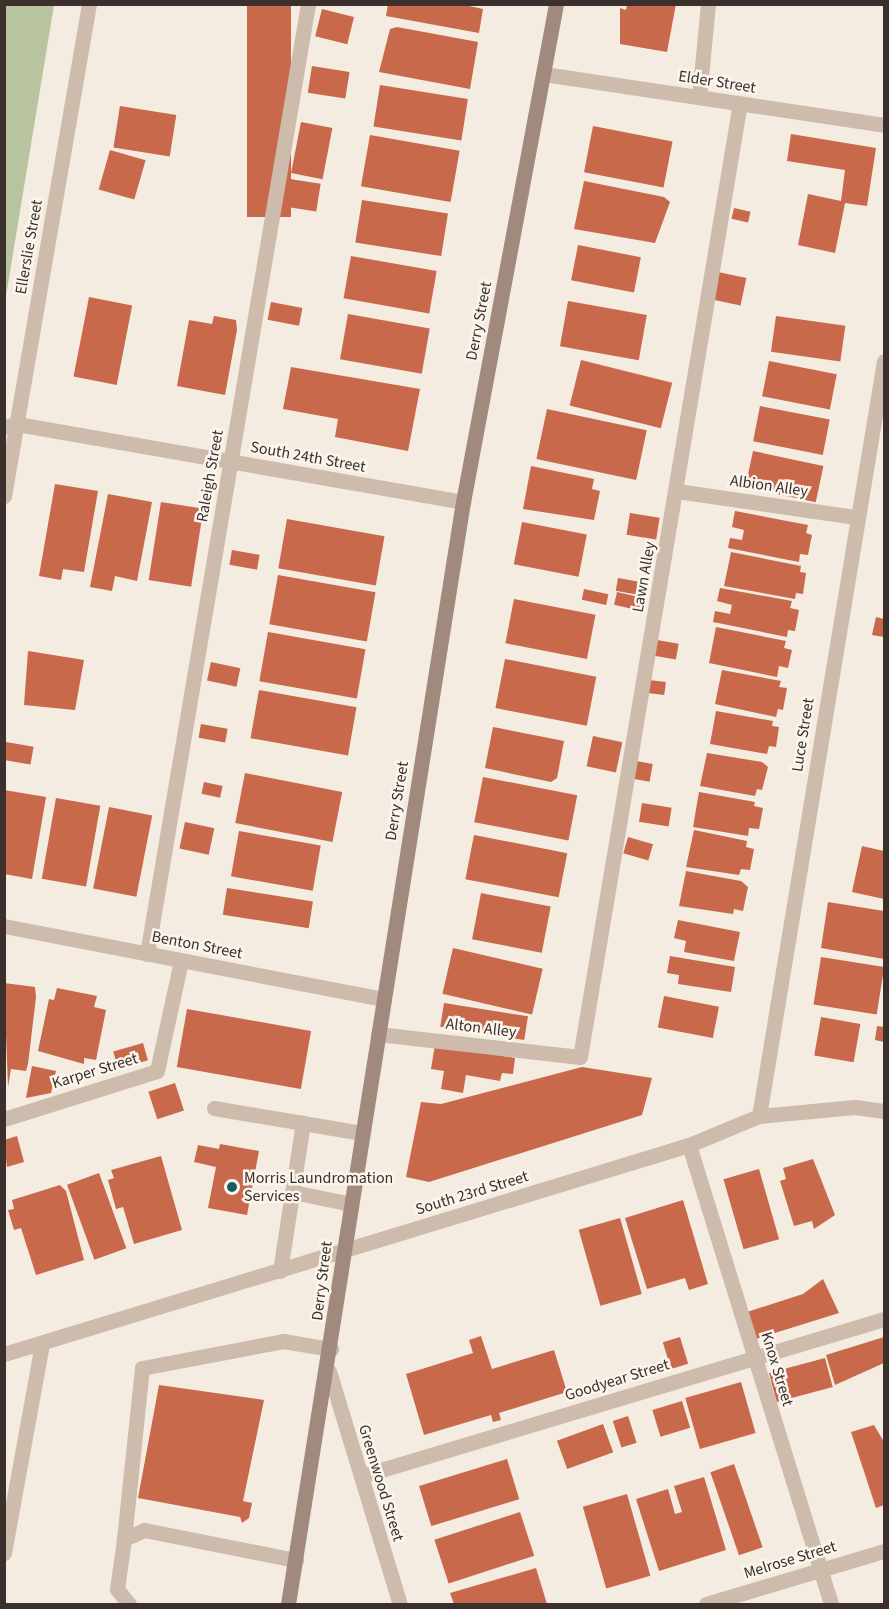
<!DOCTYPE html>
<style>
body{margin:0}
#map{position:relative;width:889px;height:1609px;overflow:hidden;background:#f4ebe1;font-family:"Source Sans 3",sans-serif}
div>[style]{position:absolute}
.green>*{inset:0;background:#b8c4a0}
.building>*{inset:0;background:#c8694b;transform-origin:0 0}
.lane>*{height:15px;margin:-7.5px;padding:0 7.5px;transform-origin:7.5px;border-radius:7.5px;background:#cdbbac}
.street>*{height:15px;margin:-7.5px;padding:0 7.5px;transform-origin:7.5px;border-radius:7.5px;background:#cdbbac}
.secondary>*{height:15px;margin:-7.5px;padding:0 7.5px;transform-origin:7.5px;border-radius:7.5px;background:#a18a7d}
.dots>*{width:16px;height:16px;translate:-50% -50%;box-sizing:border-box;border:3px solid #fbf5ee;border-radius:50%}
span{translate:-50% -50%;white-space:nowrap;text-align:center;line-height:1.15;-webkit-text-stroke:5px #fbf5ee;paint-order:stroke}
.street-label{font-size:16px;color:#3b302b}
.poi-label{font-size:16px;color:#3b302b}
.left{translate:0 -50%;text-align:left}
.frame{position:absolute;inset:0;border:6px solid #3b302b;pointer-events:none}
</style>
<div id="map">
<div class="green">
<i style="clip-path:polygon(5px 4px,54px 5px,5px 302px,4px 5px)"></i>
</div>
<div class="building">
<i style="left:247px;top:4px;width:44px;height:213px"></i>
<i style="clip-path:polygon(388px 4px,460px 4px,483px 9px,479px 33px,386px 16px)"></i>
<i style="clip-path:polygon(627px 4px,676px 4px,667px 52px,620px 44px,620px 8px,626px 10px)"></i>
<i style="left:322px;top:9px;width:33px;height:28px;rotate:14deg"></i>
<i style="clip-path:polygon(397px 27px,478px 42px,470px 89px,379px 72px,390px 29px)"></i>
<i style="left:312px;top:66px;width:38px;height:27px;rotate:9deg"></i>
<i style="left:380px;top:85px;width:89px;height:42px;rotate:9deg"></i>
<i style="left:120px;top:106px;width:57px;height:42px;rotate:9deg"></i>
<i style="left:301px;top:122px;width:32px;height:52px;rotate:11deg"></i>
<i style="left:593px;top:126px;width:81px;height:47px;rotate:11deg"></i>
<i style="clip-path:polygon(791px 134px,876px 148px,867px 206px,845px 203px,835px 253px,798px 245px,808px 194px,841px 201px,845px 170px,787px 161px)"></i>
<i style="left:370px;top:135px;width:91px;height:52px;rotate:10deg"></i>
<i style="left:110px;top:150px;width:37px;height:41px;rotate:16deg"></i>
<i style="left:290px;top:179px;width:31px;height:28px;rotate:9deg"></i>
<i style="clip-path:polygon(584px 181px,664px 197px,670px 202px,655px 243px,574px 229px)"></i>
<i style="left:362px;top:200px;width:87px;height:43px;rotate:9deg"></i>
<i style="left:734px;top:208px;width:17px;height:11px;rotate:13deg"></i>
<i style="left:578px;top:245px;width:64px;height:36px;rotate:11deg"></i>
<i style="left:351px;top:256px;width:87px;height:43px;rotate:10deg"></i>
<i style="left:718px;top:272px;width:29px;height:28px;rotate:12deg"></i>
<i style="left:89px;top:297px;width:44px;height:81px;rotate:11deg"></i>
<i style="left:568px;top:301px;width:80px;height:46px;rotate:10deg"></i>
<i style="left:271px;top:302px;width:32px;height:18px;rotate:11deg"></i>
<i style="left:348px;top:314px;width:83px;height:46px;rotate:10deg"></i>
<i style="clip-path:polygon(214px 316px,236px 320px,237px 330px,225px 395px,177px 386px,189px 320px,212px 324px)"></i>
<i style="left:776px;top:316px;width:70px;height:36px;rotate:8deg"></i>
<i style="left:581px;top:360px;width:94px;height:47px;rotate:14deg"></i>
<i style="left:769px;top:361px;width:69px;height:36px;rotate:11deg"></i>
<i style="clip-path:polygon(291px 367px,420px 389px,408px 451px,335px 437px,338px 419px,283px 409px)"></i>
<i style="left:760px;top:406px;width:71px;height:36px;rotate:11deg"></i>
<i style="left:547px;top:409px;width:102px;height:51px;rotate:12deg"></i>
<i style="left:753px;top:451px;width:72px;height:37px;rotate:12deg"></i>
<i style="clip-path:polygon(531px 466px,594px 479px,592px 489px,600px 491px,594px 520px,523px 509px)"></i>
<i style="clip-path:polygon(55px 484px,98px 491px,84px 572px,63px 569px,61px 580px,39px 576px)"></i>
<i style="clip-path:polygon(108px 494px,152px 502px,137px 581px,115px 576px,112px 591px,90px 587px)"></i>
<i style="left:161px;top:502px;width:43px;height:79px;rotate:9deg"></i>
<i style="clip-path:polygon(735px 511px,808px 525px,806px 533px,812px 535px,808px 555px,800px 554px,799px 562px,728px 548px,730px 538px,742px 540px,744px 530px,732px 527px)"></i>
<i style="left:630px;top:513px;width:30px;height:22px;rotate:9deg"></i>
<i style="left:287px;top:519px;width:99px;height:50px;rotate:10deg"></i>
<i style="left:522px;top:522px;width:66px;height:43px;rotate:11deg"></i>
<i style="left:232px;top:550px;width:28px;height:15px;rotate:10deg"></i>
<i style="clip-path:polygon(731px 552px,801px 566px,800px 572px,806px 573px,803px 594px,796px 593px,795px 599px,724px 586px)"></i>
<i style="left:278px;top:575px;width:99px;height:50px;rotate:10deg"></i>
<i style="left:618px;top:578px;width:27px;height:13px;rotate:10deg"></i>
<i style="clip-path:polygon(720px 588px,792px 601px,790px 608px,799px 610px,795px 631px,788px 630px,787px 637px,713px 622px,715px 611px,730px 614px,732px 605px,717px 601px)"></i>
<i style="left:584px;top:589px;width:25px;height:11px;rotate:12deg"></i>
<i style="left:617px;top:592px;width:27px;height:13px;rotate:13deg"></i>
<i style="left:514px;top:599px;width:83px;height:45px;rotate:11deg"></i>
<i style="clip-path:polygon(876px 617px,884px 619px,884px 637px,872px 635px)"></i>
<i style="clip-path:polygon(716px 627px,786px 641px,784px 648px,792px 650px,788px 668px,779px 666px,777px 677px,709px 663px)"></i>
<i style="left:268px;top:632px;width:99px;height:50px;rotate:10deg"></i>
<i style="left:657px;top:640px;width:22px;height:16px;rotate:10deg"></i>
<i style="clip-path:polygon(28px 651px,84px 660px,75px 710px,24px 705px)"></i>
<i style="left:505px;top:659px;width:93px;height:50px;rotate:11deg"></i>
<i style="left:211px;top:662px;width:30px;height:19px;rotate:12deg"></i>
<i style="clip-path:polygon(722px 670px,781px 681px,779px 687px,787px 688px,783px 710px,778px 709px,776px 717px,715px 704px)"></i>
<i style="left:649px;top:680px;width:17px;height:13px;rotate:7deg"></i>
<i style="left:259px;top:690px;width:99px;height:49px;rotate:10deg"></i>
<i style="clip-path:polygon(716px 711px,773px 721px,772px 726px,779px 727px,776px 747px,769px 746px,767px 754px,710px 744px)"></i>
<i style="left:201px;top:724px;width:27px;height:14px;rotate:10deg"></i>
<i style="clip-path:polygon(493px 727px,564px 741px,557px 778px,551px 782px,485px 768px)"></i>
<i style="left:593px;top:736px;width:30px;height:31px;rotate:12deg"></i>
<i style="left:6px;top:742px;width:28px;height:18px;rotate:10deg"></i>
<i style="clip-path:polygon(707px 753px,762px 762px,768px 767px,762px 790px,757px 789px,755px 796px,700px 786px)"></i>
<i style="left:636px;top:761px;width:17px;height:18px;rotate:10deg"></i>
<i style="left:245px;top:773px;width:99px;height:51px;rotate:11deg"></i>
<i style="left:483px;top:777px;width:96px;height:46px;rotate:11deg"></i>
<i style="left:204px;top:782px;width:19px;height:12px;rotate:12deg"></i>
<i style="clip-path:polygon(4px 790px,46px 797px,32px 879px,4px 874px)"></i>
<i style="clip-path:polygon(699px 792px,755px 802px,754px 806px,763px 808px,759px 829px,749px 828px,748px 836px,693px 827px)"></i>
<i style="left:56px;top:798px;width:45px;height:82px;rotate:10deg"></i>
<i style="left:642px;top:803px;width:30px;height:19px;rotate:9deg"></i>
<i style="left:109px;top:807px;width:44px;height:83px;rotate:11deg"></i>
<i style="left:185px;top:822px;width:30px;height:27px;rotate:12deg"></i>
<i style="clip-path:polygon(694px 830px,747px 841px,746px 847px,754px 849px,750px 870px,741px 869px,739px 875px,686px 867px)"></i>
<i style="left:239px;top:831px;width:83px;height:46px;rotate:10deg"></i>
<i style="left:474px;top:835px;width:95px;height:45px;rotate:11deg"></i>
<i style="left:628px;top:837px;width:26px;height:17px;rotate:16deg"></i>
<i style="clip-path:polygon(862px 846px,884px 851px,884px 899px,852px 892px)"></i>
<i style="clip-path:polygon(686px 871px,741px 881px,748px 887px,743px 911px,734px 909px,733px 914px,679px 906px)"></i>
<i style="left:227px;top:888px;width:87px;height:27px;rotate:9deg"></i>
<i style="left:481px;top:893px;width:71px;height:47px;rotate:11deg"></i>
<i style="clip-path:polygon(828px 902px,884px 911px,884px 959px,821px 948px)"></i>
<i style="clip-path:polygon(678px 920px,740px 932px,734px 961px,684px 952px,686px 941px,674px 938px)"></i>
<i style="left:453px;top:948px;width:92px;height:47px;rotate:13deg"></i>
<i style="clip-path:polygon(670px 956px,735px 967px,731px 992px,678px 984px,679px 975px,667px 973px)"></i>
<i style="left:821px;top:957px;width:64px;height:48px;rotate:9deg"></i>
<i style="clip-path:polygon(4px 983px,35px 987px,36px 997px,28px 1064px,26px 1071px,11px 1069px,8px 1087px)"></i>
<i style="clip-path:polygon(57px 988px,97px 996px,94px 1007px,106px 1010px,96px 1060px,84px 1058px,84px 1064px,38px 1051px,49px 999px,54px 1000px)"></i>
<i style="left:664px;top:996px;width:56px;height:32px;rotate:11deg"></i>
<i style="left:444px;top:1003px;width:85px;height:24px;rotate:9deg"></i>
<i style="left:187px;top:1009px;width:126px;height:59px;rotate:10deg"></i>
<i style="left:821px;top:1017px;width:40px;height:39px;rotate:10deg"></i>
<i style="clip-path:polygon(877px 1026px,884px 1027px,884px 1042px,875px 1040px)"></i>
<i style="left:143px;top:1043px;width:18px;height:31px;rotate:74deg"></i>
<i style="clip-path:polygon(435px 1044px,515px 1058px,513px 1074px,502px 1073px,500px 1081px,466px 1075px,463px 1093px,441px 1089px,444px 1071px,431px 1069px)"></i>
<i style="clip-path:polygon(32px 1066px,56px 1071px,51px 1093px,26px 1098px)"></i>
<i style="clip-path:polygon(582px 1067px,652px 1078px,642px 1115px,429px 1182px,406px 1177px,421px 1102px,441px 1104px)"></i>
<i style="left:175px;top:1083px;width:29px;height:28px;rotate:72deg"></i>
<i style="clip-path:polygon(17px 1136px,24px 1162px,7px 1167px,4px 1140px)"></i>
<i style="clip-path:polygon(220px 1144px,259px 1151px,247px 1215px,208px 1208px,216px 1167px,194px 1162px,198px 1145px,219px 1149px)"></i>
<i style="clip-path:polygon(161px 1156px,182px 1230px,134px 1244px,123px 1207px,116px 1209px,108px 1180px,114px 1178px,111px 1170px)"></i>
<i style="clip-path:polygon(813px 1159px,835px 1215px,814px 1229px,812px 1221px,794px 1226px,780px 1181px,786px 1179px,783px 1168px)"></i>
<i style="left:759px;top:1169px;width:73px;height:37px;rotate:74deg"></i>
<i style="left:99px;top:1173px;width:80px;height:34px;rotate:70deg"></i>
<i style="clip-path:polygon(60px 1185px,66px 1191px,84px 1260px,36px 1275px,21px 1228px,14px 1230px,8px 1210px,14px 1209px,12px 1200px)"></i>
<i style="clip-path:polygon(683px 1200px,708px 1284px,689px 1290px,685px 1278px,647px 1289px,625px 1218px)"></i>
<i style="left:620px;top:1218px;width:79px;height:43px;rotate:74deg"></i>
<i style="clip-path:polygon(823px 1279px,839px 1313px,756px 1339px,747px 1312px,803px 1294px)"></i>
<i style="clip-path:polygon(481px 1336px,492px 1369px,554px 1350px,567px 1392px,499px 1413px,501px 1420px,493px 1422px,491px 1415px,424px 1435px,406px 1374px,473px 1353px,469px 1340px)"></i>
<i style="left:680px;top:1337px;width:28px;height:18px;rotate:73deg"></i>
<i style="clip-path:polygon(884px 1337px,884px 1363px,835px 1385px,826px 1355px)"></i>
<i style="left:825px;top:1358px;width:30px;height:58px;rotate:75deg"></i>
<i style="left:741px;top:1382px;width:53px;height:58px;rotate:74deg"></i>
<i style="clip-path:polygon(159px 1385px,264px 1400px,243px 1501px,252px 1503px,249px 1518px,242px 1523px,240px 1517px,138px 1498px)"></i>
<i style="left:682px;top:1401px;width:28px;height:31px;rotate:73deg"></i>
<i style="left:628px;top:1416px;width:28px;height:16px;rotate:72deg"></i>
<i style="left:603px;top:1424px;width:30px;height:49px;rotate:70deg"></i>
<i style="clip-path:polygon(874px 1425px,884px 1442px,884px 1505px,876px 1508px,851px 1432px)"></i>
<i style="left:507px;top:1459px;width:42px;height:92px;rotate:73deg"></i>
<i style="left:734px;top:1464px;width:88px;height:25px;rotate:71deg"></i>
<i style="clip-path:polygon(704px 1477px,726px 1550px,659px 1571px,636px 1499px,668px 1489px,675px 1514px,682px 1512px,674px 1486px)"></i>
<i style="left:627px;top:1494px;width:85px;height:46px;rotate:74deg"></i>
<i style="left:520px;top:1512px;width:46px;height:90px;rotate:72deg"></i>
<i style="clip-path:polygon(536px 1568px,547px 1604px,454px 1604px,450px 1593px)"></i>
</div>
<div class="lane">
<i style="left:699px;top:97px;width:93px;rotate:-84.5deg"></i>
<i style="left:677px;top:491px;width:181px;rotate:8.3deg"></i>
<i style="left:378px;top:1034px;width:203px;rotate:6.5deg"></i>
<i style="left:580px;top:1057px;width:967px;rotate:-80.48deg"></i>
<i style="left:214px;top:1108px;width:150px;rotate:9.6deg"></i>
<i style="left:293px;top:1192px;width:59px;rotate:11.7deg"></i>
<i style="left:280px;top:1271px;width:150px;rotate:-81.2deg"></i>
<i style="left:124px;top:1539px;width:172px;rotate:-84deg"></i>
<i style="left:142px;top:1368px;width:144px;rotate:-10.8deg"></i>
<i style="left:283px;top:1341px;width:49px;rotate:9.5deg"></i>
<i style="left:129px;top:1604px;width:19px;rotate:-129deg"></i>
<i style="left:117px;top:1589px;width:50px;rotate:-82deg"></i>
<i style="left:124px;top:1539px;width:22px;rotate:-24deg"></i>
<i style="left:144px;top:1530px;width:155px;rotate:11.2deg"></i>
</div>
<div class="street">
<i style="left:544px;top:74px;width:344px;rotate:8.5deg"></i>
<i style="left:4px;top:427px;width:13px;rotate:-13deg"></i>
<i style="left:17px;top:424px;width:453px;rotate:9.9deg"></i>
<i style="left:4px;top:496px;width:499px;rotate:-80.2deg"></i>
<i style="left:4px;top:926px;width:387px;rotate:10.9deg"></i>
<i style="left:147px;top:954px;width:964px;rotate:-80.38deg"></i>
<i style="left:759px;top:1116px;width:765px;rotate:-80.6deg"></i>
<i style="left:4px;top:1119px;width:160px;rotate:-17.4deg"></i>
<i style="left:157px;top:1071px;width:113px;rotate:-77.7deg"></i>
<i style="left:689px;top:1145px;width:480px;rotate:72.8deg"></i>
<i style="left:4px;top:1354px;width:716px;rotate:-16.97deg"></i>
<i style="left:689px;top:1145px;width:76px;rotate:-22.5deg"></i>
<i style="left:759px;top:1116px;width:96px;rotate:-5.4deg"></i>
<i style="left:855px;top:1107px;width:29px;rotate:8deg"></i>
<i style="left:329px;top:1371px;width:244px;rotate:73.1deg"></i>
<i style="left:361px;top:1476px;width:546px;rotate:-16.71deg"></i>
<i style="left:4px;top:1553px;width:213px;rotate:-79.7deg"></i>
<i style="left:706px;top:1604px;width:186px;rotate:-16.6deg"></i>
</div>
<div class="secondary">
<i style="left:288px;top:1604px;width:1116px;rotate:-80.98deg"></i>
<i style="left:463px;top:502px;width:507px;rotate:-79.42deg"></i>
</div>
<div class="dots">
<i style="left:232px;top:1187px;background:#1f5a5e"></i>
</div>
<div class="street-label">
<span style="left:717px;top:82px;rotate:9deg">Elder Street</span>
<span style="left:29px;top:247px;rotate:-80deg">Ellerslie Street</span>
<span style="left:479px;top:321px;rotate:-79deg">Derry Street</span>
<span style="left:308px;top:457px;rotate:10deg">South 24th Street</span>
<span style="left:210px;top:476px;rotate:-80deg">Raleigh Street</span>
<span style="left:769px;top:486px;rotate:8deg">Albion Alley</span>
<span style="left:644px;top:577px;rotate:-80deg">Lawn Alley</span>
<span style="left:803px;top:735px;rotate:-81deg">Luce Street</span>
<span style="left:397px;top:801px;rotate:-81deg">Derry Street</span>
<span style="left:197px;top:945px;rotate:11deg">Benton Street</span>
<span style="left:481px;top:1028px;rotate:7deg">Alton Alley</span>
<span style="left:95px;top:1071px;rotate:-17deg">Karper Street</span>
<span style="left:472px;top:1193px;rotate:-17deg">South 23rd Street</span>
<span style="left:322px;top:1281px;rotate:-83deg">Derry Street</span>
<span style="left:777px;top:1369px;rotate:73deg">Knox Street</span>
<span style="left:617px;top:1380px;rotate:-17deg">Goodyear Street</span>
<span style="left:381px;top:1483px;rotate:73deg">Greenwood Street</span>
<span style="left:790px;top:1560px;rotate:-17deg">Melrose Street</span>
</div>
<div class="poi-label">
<span class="left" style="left:244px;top:1187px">Morris Laundromation<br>Services</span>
</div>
<div class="frame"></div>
</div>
